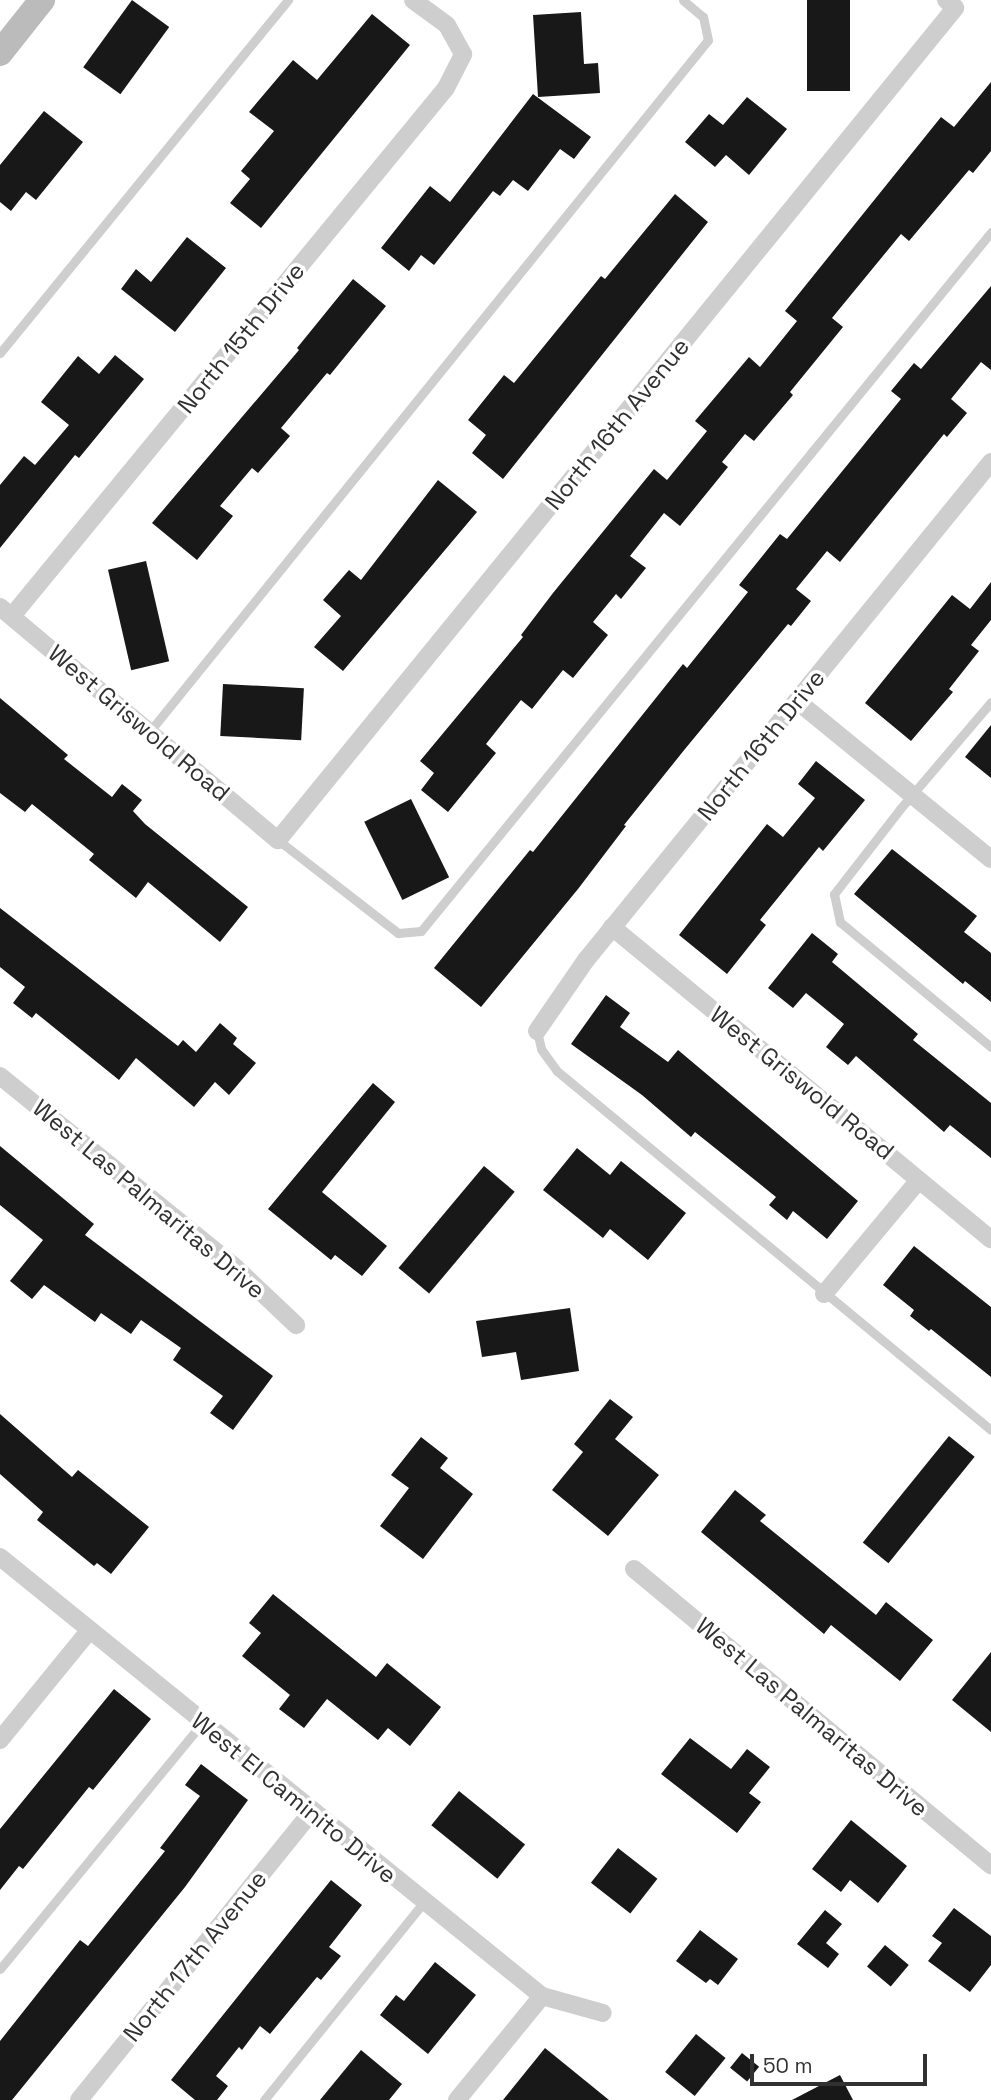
<!DOCTYPE html>
<style>
body{margin:0}
#map{position:relative;width:991px;height:2100px;overflow:hidden;background:#fff;font-family:"Space Grotesk",sans-serif}
div>[style]{position:absolute}
.building>*{inset:0;background:#181818;transform-origin:0 0}
.lane>*{height:9px;margin:-4.5px;padding:0 4.5px;transform-origin:4.5px;border-radius:4.5px;background:#cecece}
.street>*{height:18px;margin:-9px;padding:0 9px;transform-origin:9px;border-radius:9px;background:#cecece}
.secondary>*{height:26px;margin:-13px;padding:0 13px;transform-origin:13px;border-radius:13px;background:#bbb}
span{translate:-50% -50%;white-space:nowrap;text-align:center;line-height:1.15;-webkit-text-stroke:7px #fff;paint-order:stroke}
.street-label{font-size:24px;color:#313131}
.scale{position:absolute;left:750px;top:2054px;width:177px;height:32px;box-sizing:border-box;border:4px solid #313131;border-top:0;padding-left:9px;font-size:21px;line-height:24px;white-space:nowrap;color:#313131;-webkit-text-stroke:5px #fff;paint-order:stroke}
</style>
<div id="map">
<div class="building">
<i style="left:132px;top:0;width:46px;height:83px;rotate:36deg"></i>
<i style="left:807px;top:0;width:43px;height:91px"></i>
<i style="clip-path:polygon(581px 12px,584px 64px,598px 63px,600px 93px,538px 97px,533px 15px)"></i>
<i style="clip-path:polygon(372px 14px,410px 45px,261px 228px,230px 203px,250px 179px,241px 171px,274px 131px,249px 112px,293px 60px,317px 80px)"></i>
<i style="clip-path:polygon(991px 82px,991px 151px,973px 173px,969px 170px,909px 241px,901px 234px,832px 318px,843px 327px,790px 392px,793px 395px,754px 441px,745px 434px,722px 462px,728px 467px,680px 526px,664px 513px,630px 556px,646px 568px,621px 599px,616px 594px,593px 622px,608px 635px,573px 678px,563px 670px,532px 709px,521px 700px,486px 744px,496px 753px,448px 812px,421px 790px,434px 773px,420px 761px,523px 637px,521px 635px,553px 593px,654px 469px,667px 480px,707px 431px,695px 421px,749px 357px,760px 367px,797px 321px,785px 311px,941px 117px,954px 127px)"></i>
<i style="clip-path:polygon(533px 94px,591px 137px,574px 159px,560px 149px,528px 191px,513px 180px,500px 196px,493px 191px,434px 265px,421px 255px,409px 271px,381px 248px,430px 186px,450px 202px)"></i>
<i style="clip-path:polygon(747px 97px,787px 129px,749px 175px,726px 155px,715px 167px,685px 142px,709px 114px,723px 125px)"></i>
<i style="clip-path:polygon(44px 111px,83px 142px,36px 200px,26px 192px,11px 211px,0 202px,0 165px)"></i>
<i style="clip-path:polygon(675px 194px,708px 222px,503px 479px,472px 453px,486px 435px,468px 420px,504px 375px,514px 383px,601px 276px,605px 279px)"></i>
<i style="clip-path:polygon(187px 237px,226px 268px,175px 332px,121px 289px,136px 269px,151px 282px)"></i>
<i style="clip-path:polygon(353px 279px,386px 306px,330px 375px,327px 373px,281px 428px,290px 436px,258px 473px,252px 468px,220px 506px,233px 516px,197px 560px,152px 523px,299px 350px,297px 348px)"></i>
<i style="clip-path:polygon(991px 286px,991px 370px,981px 362px,951px 399px,967px 413px,947px 437px,944px 434px,840px 562px,827px 551px,796px 589px,811px 601px,791px 626px,788px 624px,685px 749px,624px 825px,626px 826px,578px 889px,481px 1007px,434px 968px,530px 850px,533px 852px,683px 664px,687px 668px,748px 592px,739px 585px,780px 534px,787px 539px,901px 399px,891px 391px,914px 363px,921px 369px)"></i>
<i style="clip-path:polygon(115px 355px,144px 379px,79px 458px,75px 455px,0 548px,0 485px,24px 456px,35px 465px,69px 425px,41px 402px,78px 356px,99px 374px)"></i>
<i style="clip-path:polygon(438px 480px,477px 512px,343px 671px,314px 647px,341px 616px,323px 600px,349px 570px,361px 580px)"></i>
<i style="left:146px;top:561px;width:103px;height:39px;rotate:77deg"></i>
<i style="clip-path:polygon(991px 582px,991px 620px,971px 645px,979px 651px,949px 689px,953px 692px,911px 741px,865px 703px,952px 595px,970px 609px)"></i>
<i style="left:223px;top:684px;width:81px;height:52px;rotate:3deg"></i>
<i style="clip-path:polygon(0 698px,68px 755px,64px 759px,112px 797px,122px 784px,142px 800px,133px 811px,145px 824px,248px 907px,220px 942px,148px 882px,136px 898px,89px 860px,94px 854px,58px 825px,32px 804px,25px 812px,0 793px)"></i>
<i style="clip-path:polygon(991px 725px,991px 778px,965px 757px)"></i>
<i style="clip-path:polygon(816px 761px,865px 800px,823px 851px,819px 847px,760px 920px,766px 925px,727px 974px,679px 935px,767px 824px,783px 837px,815px 798px,798px 784px)"></i>
<i style="left:411px;top:799px;width:87px;height:52px;rotate:64deg"></i>
<i style="clip-path:polygon(892px 849px,977px 916px,964px 932px,991px 953px,991px 1002px,965px 981px,963px 984px,854px 894px)"></i>
<i style="clip-path:polygon(0 908px,178px 1046px,183px 1040px,196px 1052px,220px 1023px,237px 1038px,233px 1044px,256px 1063px,229px 1095px,215px 1082px,194px 1107px,136px 1058px,119px 1080px,36px 1013px,32px 1018px,13px 1003px,25px 987px,0 967px)"></i>
<i style="clip-path:polygon(812px 933px,838px 954px,832px 962px,918px 1034px,913px 1040px,991px 1103px,991px 1158px,950px 1125px,944px 1132px,856px 1056px,848px 1065px,826px 1047px,844px 1024px,806px 993px,793px 1008px,768px 988px)"></i>
<i style="clip-path:polygon(606px 995px,630px 1013px,620px 1027px,668px 1062px,678px 1050px,858px 1201px,827px 1239px,793px 1211px,787px 1220px,769px 1205px,776px 1197px,695px 1132px,691px 1137px,642px 1095px,571px 1044px)"></i>
<i style="clip-path:polygon(373px 1083px,395px 1102px,322px 1192px,387px 1246px,362px 1276px,335px 1255px,331px 1260px,268px 1209px)"></i>
<i style="clip-path:polygon(0 1146px,94px 1224px,85px 1235px,273px 1376px,233px 1430px,210px 1413px,223px 1396px,173px 1360px,181px 1348px,141px 1320px,131px 1334px,101px 1313px,95px 1322px,44px 1285px,32px 1299px,10px 1281px,43px 1240px,0 1205px)"></i>
<i style="clip-path:polygon(577px 1148px,610px 1175px,621px 1161px,686px 1213px,648px 1260px,610px 1229px,603px 1238px,543px 1190px)"></i>
<i style="left:484px;top:1166px;width:40px;height:133px;rotate:40deg"></i>
<i style="clip-path:polygon(914px 1246px,991px 1307px,991px 1377px,931px 1329px,929px 1331px,910px 1316px,914px 1310px,883px 1285px)"></i>
<i style="clip-path:polygon(570px 1308px,579px 1371px,521px 1380px,516px 1352px,482px 1357px,476px 1321px)"></i>
<i style="clip-path:polygon(610px 1399px,633px 1417px,615px 1439px,659px 1475px,608px 1536px,552px 1490px,583px 1452px,574px 1444px)"></i>
<i style="clip-path:polygon(0 1414px,72px 1477px,78px 1470px,149px 1527px,111px 1574px,97px 1563px,94px 1566px,37px 1520px,43px 1512px,0 1474px)"></i>
<i style="left:949px;top:1436px;width:33px;height:137px;rotate:39deg"></i>
<i style="clip-path:polygon(421px 1437px,448px 1458px,440px 1468px,473px 1494px,423px 1559px,380px 1526px,409px 1488px,391px 1475px)"></i>
<i style="clip-path:polygon(735px 1490px,766px 1515px,760px 1521px,876px 1615px,886px 1602px,933px 1640px,900px 1681px,831px 1625px,824px 1634px,701px 1532px)"></i>
<i style="clip-path:polygon(273px 1594px,376px 1677px,387px 1663px,441px 1707px,410px 1746px,388px 1728px,378px 1740px,327px 1699px,304px 1728px,279px 1709px,290px 1695px,242px 1656px,261px 1633px,249px 1623px)"></i>
<i style="clip-path:polygon(991px 1652px,991px 1732px,952px 1700px)"></i>
<i style="clip-path:polygon(114px 1689px,151px 1719px,93px 1790px,89px 1787px,23px 1869px,19px 1866px,0 1890px,0 1829px)"></i>
<i style="clip-path:polygon(690px 1738px,731px 1769px,747px 1749px,770px 1767px,749px 1793px,761px 1802px,737px 1833px,661px 1774px)"></i>
<i style="clip-path:polygon(201px 1764px,248px 1800px,185px 1887px,12px 2100px,0 2100px,0 2041px,80px 1940px,88px 1946px,165px 1851px,160px 1848px,200px 1796px,185px 1785px)"></i>
<i style="left:459px;top:1791px;width:85px;height:44px;rotate:39deg"></i>
<i style="clip-path:polygon(851px 1820px,907px 1866px,878px 1903px,850px 1880px,841px 1892px,812px 1869px)"></i>
<i style="left:618px;top:1848px;width:50px;height:44px;rotate:38deg"></i>
<i style="clip-path:polygon(331px 1880px,362px 1905px,329px 1947px,341px 1956px,321px 1980px,317px 1977px,270px 2034px,260px 2026px,242px 2050px,239px 2047px,216px 2076px,228px 2086px,217px 2100px,195px 2100px,171px 2080px)"></i>
<i style="clip-path:polygon(954px 1908px,991px 1936px,991px 1965px,970px 1992px,928px 1961px,942px 1943px,932px 1936px)"></i>
<i style="clip-path:polygon(825px 1910px,842px 1924px,826px 1943px,839px 1954px,828px 1968px,797px 1944px)"></i>
<i style="clip-path:polygon(700px 1930px,738px 1959px,718px 1985px,710px 1979px,706px 1983px,676px 1961px)"></i>
<i style="left:885px;top:1945px;width:31px;height:28px;rotate:40deg"></i>
<i style="clip-path:polygon(435px 1962px,476px 1995px,428px 2054px,380px 2015px,396px 1995px,404px 2001px)"></i>
<i style="left:696px;top:2034px;width:38px;height:49px;rotate:39deg"></i>
<i style="clip-path:polygon(545px 2048px,609px 2100px,503px 2100px)"></i>
<i style="clip-path:polygon(361px 2050px,402px 2084px,389px 2100px,320px 2100px)"></i>
<i style="left:742px;top:2053px;width:22px;height:19px;rotate:39deg"></i>
<i style="clip-path:polygon(840px 2075px,853px 2100px,792px 2100px)"></i>
</div>
<div class="lane">
<i style="left:0;top:353px;width:456px;rotate:-50.8deg"></i>
<i style="left:991px;top:702px;width:140px;rotate:130.4deg"></i>
<i style="left:900px;top:809px;width:108px;rotate:127.8deg"></i>
<i style="left:834px;top:894px;width:29px;rotate:78deg"></i>
<i style="left:840px;top:922px;width:196px;rotate:39.6deg"></i>
<i style="left:150px;top:731px;width:888px;rotate:-51.08deg"></i>
<i style="left:708px;top:40px;width:24px;rotate:-102deg"></i>
<i style="left:703px;top:17px;width:26px;rotate:-140deg"></i>
<i style="left:278px;top:840px;width:152px;rotate:37.8deg"></i>
<i style="left:398px;top:933px;width:23px;rotate:-5deg"></i>
<i style="left:421px;top:931px;width:902px;rotate:-50.8deg"></i>
<i style="left:537px;top:1031px;width:18px;rotate:77deg"></i>
<i style="left:541px;top:1049px;width:27px;rotate:54deg"></i>
<i style="left:557px;top:1071px;width:563px;rotate:39.6deg"></i>
<i style="left:0;top:1969px;width:318px;rotate:-50.6deg"></i>
<i style="left:264px;top:2100px;width:253px;rotate:-51.1deg"></i>
</div>
<div class="street">
<i style="left:0;top:607px;width:363px;rotate:40deg"></i>
<i style="left:278px;top:840px;width:1073px;rotate:-50.86deg"></i>
<i style="left:955px;top:8px;width:12px;rotate:-138deg"></i>
<i style="left:12px;top:616px;width:683px;rotate:-50.58deg"></i>
<i style="left:446px;top:88px;width:38px;rotate:-63deg"></i>
<i style="left:463px;top:54px;width:33px;rotate:-119deg"></i>
<i style="left:447px;top:25px;width:42px;rotate:-143.7deg"></i>
<i style="left:797px;top:701px;width:250px;rotate:39.2deg"></i>
<i style="left:612px;top:927px;width:491px;rotate:39.5deg"></i>
<i style="left:537px;top:1031px;width:86px;rotate:-55.4deg"></i>
<i style="left:586px;top:960px;width:642px;rotate:-50.88deg"></i>
<i style="left:0;top:1076px;width:304px;rotate:39.1deg"></i>
<i style="left:236px;top:1268px;width:83px;rotate:43.5deg"></i>
<i style="left:824px;top:1294px;width:148px;rotate:-50.2deg"></i>
<i style="left:0;top:1557px;width:697px;rotate:39.01deg"></i>
<i style="left:542px;top:1996px;width:63px;rotate:15.6deg"></i>
<i style="left:634px;top:1569px;width:464px;rotate:39.7deg"></i>
<i style="left:0;top:1740px;width:141px;rotate:-50.8deg"></i>
<i style="left:79px;top:2100px;width:370px;rotate:-51.1deg"></i>
<i style="left:457px;top:2100px;width:134px;rotate:-50.7deg"></i>
</div>
<div class="secondary">
<i style="left:0;top:53px;width:68px;rotate:-51.6deg"></i>
</div>
<div class="street-label">
<span style="left:241px;top:338px;rotate:-51deg">North 15th Drive</span>
<span style="left:617px;top:424px;rotate:-51deg">North 16th Avenue</span>
<span style="left:139px;top:723px;rotate:40deg">West Griswold Road</span>
<span style="left:761px;top:745px;rotate:-51deg">North 16th Drive</span>
<span style="left:802px;top:1083px;rotate:39deg">West Griswold Road</span>
<span style="left:149px;top:1199px;rotate:40deg">West Las Palmaritas Drive</span>
<span style="left:812px;top:1717px;rotate:40deg">West Las Palmaritas Drive</span>
<span style="left:294px;top:1798px;rotate:39deg">West El Caminito Drive</span>
<span style="left:195px;top:1956px;rotate:-51deg">North 17th Avenue</span>
</div>
<div class="scale">50 m</div>
</div>
